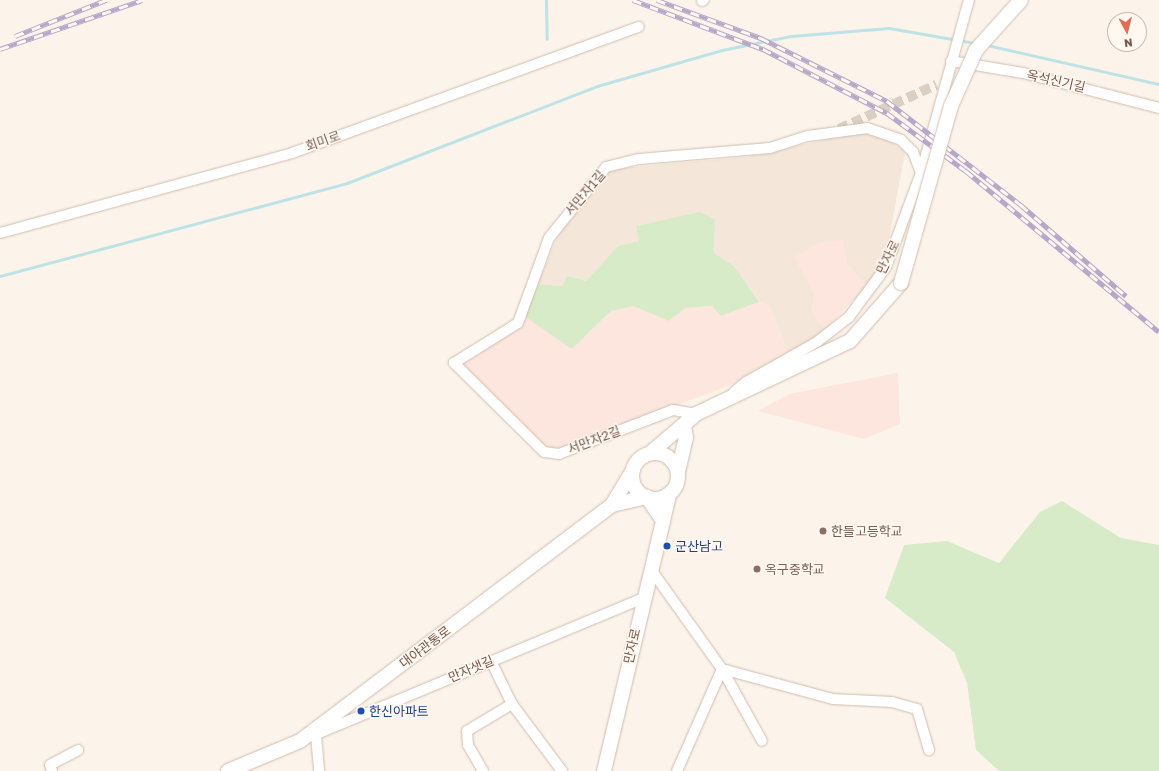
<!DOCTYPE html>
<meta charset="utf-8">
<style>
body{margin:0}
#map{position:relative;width:1159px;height:771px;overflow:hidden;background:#fcf4ea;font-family:"Golos Text","Noto Sans KR",sans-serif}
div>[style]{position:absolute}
.residential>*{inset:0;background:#f4e6d8}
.commercial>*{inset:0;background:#fce6de}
.green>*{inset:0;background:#d8ebc8}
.stream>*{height:3px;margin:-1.5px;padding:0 1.5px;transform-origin:1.5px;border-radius:1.5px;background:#bee3e7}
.street-tunnel>*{height:10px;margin-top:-5px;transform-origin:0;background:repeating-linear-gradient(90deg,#dbcec3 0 10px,transparent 0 15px)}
.roads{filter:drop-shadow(0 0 1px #cfbcaf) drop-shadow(0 0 1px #cfbcaf)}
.street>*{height:10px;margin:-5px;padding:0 5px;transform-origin:5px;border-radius:5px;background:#fff}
.secondary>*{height:14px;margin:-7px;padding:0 7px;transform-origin:7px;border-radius:7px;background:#fff}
.secondary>.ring{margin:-7px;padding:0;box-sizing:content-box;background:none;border:14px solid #fff;border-radius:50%}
.rail>*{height:4.5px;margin-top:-2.25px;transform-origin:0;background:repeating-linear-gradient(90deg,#fff8f1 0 9px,#b7a7c8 0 18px);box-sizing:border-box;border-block:1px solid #b7a7c8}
.bridges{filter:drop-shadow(0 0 1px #d5beaf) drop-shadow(0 0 1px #d5beaf)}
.secondary-bridge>*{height:14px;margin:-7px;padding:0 7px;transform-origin:7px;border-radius:7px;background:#fff}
.dots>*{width:11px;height:11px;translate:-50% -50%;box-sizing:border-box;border:2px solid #fff8f1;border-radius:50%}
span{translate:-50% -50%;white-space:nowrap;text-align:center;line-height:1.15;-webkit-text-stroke:3px #fff8f1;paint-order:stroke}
.street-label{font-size:13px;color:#785a4d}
.education-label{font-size:13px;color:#785e54}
.left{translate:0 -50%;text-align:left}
.transit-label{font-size:13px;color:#164399}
.north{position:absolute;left:1107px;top:12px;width:40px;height:40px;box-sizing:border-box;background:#fff8f1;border:1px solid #c9b9af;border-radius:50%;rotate:173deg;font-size:11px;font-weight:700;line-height:16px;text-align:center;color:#785a4d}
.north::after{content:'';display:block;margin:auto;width:14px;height:18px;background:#e56a51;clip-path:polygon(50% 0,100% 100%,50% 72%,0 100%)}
</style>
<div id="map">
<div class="residential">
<i style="clip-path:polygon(861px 132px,890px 141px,905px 152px,885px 261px,867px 286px,847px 264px,814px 294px,812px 313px,825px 330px,789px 354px,770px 306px,759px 302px,734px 266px,714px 253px,715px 220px,636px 226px,639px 241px,618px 246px,586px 281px,567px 276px,562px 286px,538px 284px,563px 224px,610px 169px,746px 157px)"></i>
</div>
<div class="commercial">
<i style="clip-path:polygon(843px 240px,847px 264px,867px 286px,825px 330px,812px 313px,814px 294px,794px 257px,821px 242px)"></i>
<i style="clip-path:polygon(759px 302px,770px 306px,789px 354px,726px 387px,561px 448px,547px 449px,454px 363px,524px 316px,585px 337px,611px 311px,633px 306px,669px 321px,686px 308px,712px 306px,721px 316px)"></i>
<i style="clip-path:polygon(898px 373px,900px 424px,864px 439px,758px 411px,789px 394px)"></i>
</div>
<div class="green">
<i style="clip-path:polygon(700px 212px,715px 220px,714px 253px,734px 266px,759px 302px,721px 316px,712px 306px,686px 308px,669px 321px,633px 306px,611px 311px,572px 349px,524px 316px,538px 284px,562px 286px,567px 276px,586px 281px,618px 246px,639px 241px,636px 226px)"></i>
<i style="clip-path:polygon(1062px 501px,1121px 538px,1159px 545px,1159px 771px,999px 771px,976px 750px,967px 683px,954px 652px,885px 598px,904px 545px,947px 541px,999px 563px,1040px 512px)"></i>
</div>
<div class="stream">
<i style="left:546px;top:0;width:39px;rotate:89deg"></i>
<i style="left:987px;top:45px;width:176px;rotate:12.8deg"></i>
<i style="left:0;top:276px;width:359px;rotate:-15deg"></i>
<i style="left:347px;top:183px;width:268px;rotate:-21.2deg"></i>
<i style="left:597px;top:86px;width:130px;rotate:-16.1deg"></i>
<i style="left:722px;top:50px;width:70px;rotate:-11.5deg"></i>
<i style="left:791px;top:36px;width:98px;rotate:-4.7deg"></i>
<i style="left:889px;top:28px;width:87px;rotate:9.9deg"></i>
</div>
<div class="street-tunnel">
<i style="left:839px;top:129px;width:107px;rotate:-24.4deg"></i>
</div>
<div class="roads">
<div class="street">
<i style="left:702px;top:1px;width:2px;rotate:-27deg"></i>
<i style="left:951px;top:61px;width:73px;rotate:9.5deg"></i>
<i style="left:1023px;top:73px;width:140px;rotate:14.4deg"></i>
<i style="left:0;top:233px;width:303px;rotate:-15.3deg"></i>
<i style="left:292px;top:153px;width:369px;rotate:-20deg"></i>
<i style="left:734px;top:392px;width:16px;rotate:-40deg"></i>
<i style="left:746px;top:382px;width:81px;rotate:-29.4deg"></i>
<i style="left:817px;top:342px;width:41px;rotate:-38deg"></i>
<i style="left:849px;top:317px;width:62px;rotate:-53.5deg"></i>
<i style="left:886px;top:267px;width:100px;rotate:-69.6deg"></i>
<i style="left:921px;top:173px;width:180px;rotate:-74.5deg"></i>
<i style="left:696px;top:414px;width:23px;rotate:-170deg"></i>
<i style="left:673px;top:410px;width:122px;rotate:158.9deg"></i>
<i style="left:559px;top:454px;width:15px;rotate:-172deg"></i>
<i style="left:544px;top:452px;width:127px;rotate:-135.3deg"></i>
<i style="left:454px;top:363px;width:75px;rotate:-32deg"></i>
<i style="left:518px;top:323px;width:90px;rotate:-70deg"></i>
<i style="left:549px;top:238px;width:91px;rotate:-51.2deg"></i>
<i style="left:606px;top:167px;width:34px;rotate:-14deg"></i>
<i style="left:639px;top:159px;width:131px;rotate:-4.8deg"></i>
<i style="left:770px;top:148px;width:40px;rotate:-18deg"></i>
<i style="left:808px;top:136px;width:60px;rotate:-7.7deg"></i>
<i style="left:867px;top:128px;width:36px;rotate:19deg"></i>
<i style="left:901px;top:140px;width:17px;rotate:45deg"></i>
<i style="left:913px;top:152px;width:22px;rotate:69deg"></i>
<i style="left:652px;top:571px;width:120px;rotate:54.5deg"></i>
<i style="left:722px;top:669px;width:82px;rotate:60.9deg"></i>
<i style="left:491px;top:661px;width:48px;rotate:64deg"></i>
<i style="left:512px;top:704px;width:84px;rotate:53.3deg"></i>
<i style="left:316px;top:735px;width:36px;rotate:85deg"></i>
<i style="left:312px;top:736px;width:359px;rotate:-22.6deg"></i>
<i style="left:52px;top:771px;width:6px;rotate:-108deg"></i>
<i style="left:50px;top:765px;width:32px;rotate:-28deg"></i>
<i style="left:483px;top:771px;width:30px;rotate:-120deg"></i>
<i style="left:468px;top:745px;width:14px;rotate:-94deg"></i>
<i style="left:467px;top:731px;width:52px;rotate:-31deg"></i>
<i style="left:677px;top:771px;width:111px;rotate:-66.2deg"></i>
<i style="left:722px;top:669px;width:115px;rotate:15.1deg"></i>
<i style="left:833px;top:699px;width:59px;rotate:2.9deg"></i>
<i style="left:892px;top:702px;width:26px;rotate:16deg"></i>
<i style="left:917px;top:709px;width:43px;rotate:73.7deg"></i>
</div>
<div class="secondary">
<i class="ring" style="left:632px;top:453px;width:32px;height:32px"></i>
<i style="left:649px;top:454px;width:62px;rotate:-40.4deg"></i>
<i style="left:696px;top:414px;width:170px;rotate:-25.4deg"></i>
<i style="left:850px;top:341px;width:77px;rotate:-48.7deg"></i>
<i style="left:633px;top:470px;width:41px;rotate:121deg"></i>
<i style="left:612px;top:505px;width:36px;rotate:-13deg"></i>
<i style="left:647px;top:497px;width:29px;rotate:56deg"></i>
<i style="left:663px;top:521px;width:28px;rotate:-77deg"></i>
<i style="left:678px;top:472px;width:35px;rotate:-77deg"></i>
<i style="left:686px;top:438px;width:12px;rotate:-99deg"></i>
<i style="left:228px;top:771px;width:78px;rotate:-22.6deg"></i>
<i style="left:300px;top:741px;width:391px;rotate:-37.1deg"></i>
<i style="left:604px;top:771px;width:257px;rotate:-76.7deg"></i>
</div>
</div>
<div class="rail">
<i style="left:633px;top:0;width:139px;rotate:20.7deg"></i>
<i style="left:763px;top:49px;width:140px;rotate:27.3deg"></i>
<i style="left:887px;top:113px;width:98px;rotate:36.3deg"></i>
<i style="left:966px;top:171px;width:251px;rotate:39.8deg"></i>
<i style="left:657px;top:0;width:111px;rotate:20.1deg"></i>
<i style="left:761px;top:38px;width:141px;rotate:26.6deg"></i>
<i style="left:887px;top:101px;width:170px;rotate:37.8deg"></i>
<i style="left:1021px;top:205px;width:139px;rotate:40.9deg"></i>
<i style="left:15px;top:36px;width:98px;rotate:-21.6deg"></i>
<i style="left:0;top:49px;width:150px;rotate:-19deg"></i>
</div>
<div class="bridges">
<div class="secondary-bridge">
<i style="left:901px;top:283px;width:184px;rotate:-74.2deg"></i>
<i style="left:951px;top:106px;width:61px;rotate:-65.9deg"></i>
<i style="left:976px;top:50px;width:67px;rotate:-48deg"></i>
</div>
</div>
<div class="dots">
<i style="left:823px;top:531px;background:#8d6e63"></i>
<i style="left:667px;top:546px;background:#1a4fb4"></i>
<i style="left:757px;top:569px;background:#8d6e63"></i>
<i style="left:361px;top:711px;background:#1a4fb4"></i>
</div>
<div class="street-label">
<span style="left:1056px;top:81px;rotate:13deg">옥석신기길</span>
<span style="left:323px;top:141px;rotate:-20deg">회미로</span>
<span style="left:585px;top:193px;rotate:-50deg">서만자1길</span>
<span style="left:888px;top:257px;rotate:-64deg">만자로</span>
<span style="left:594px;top:440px;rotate:-21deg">서만자2길</span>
<span style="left:632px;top:646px;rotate:-77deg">만자로</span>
<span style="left:425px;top:647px;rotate:-37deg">대야관통로</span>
<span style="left:471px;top:669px;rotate:-23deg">만자샛길</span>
</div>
<div class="education-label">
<span class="left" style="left:831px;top:531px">한들고등학교</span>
<span class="left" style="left:765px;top:569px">옥구중학교</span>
</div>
<div class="transit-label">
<span class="left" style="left:675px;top:546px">군산남고</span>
<span class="left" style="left:369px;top:711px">한신아파트</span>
</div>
<div class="north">N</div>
</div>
